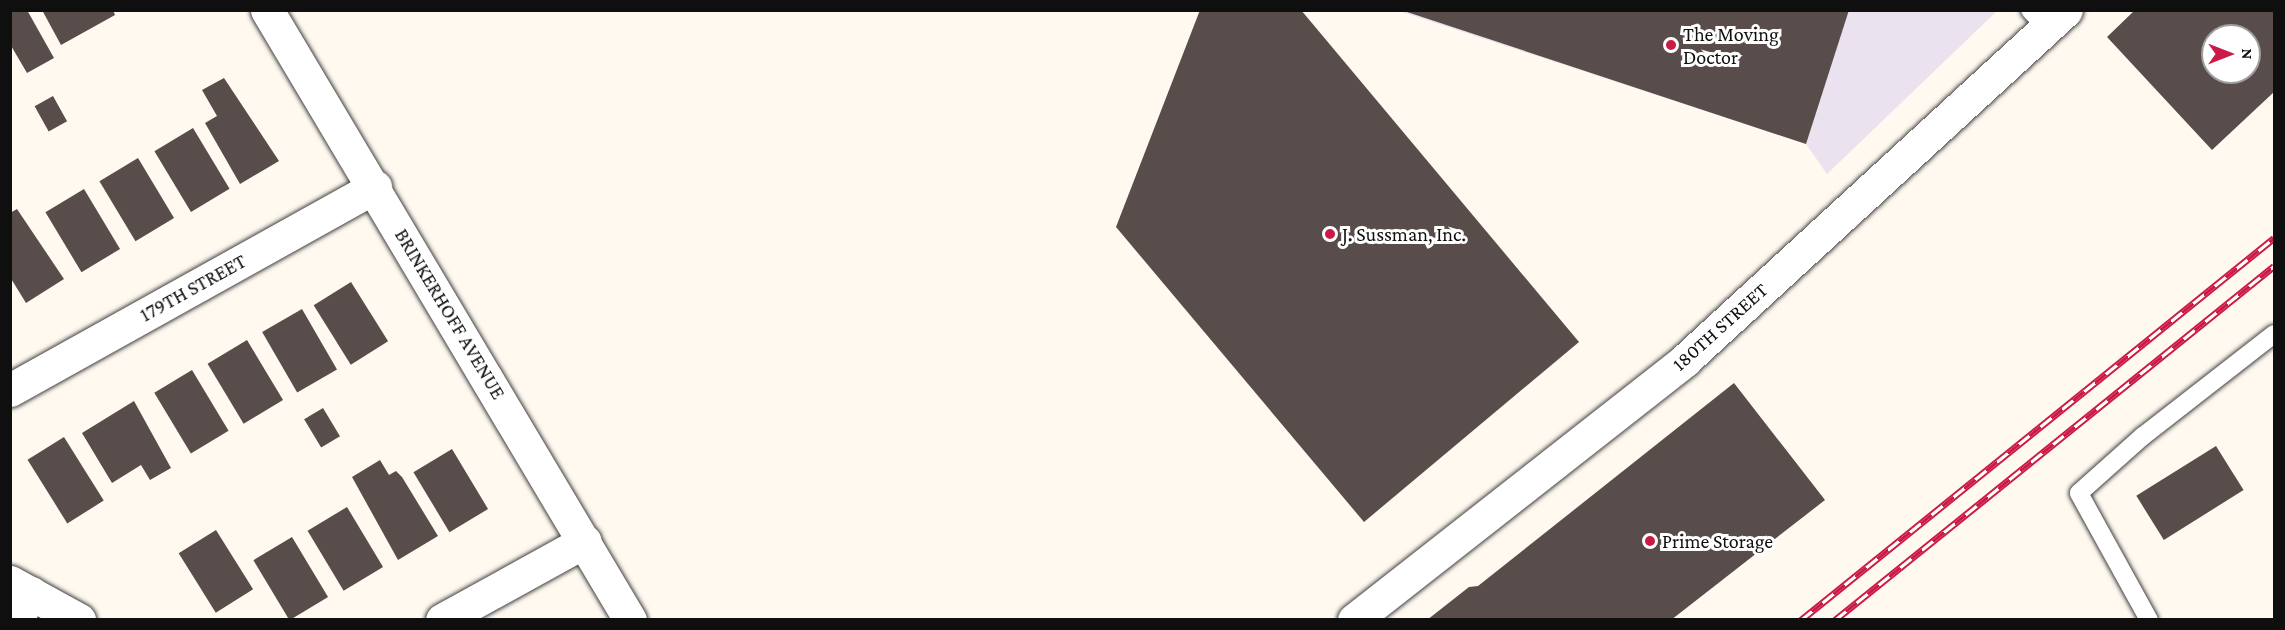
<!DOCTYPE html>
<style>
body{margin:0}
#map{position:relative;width:2285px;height:630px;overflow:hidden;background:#fff9f0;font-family:"Crimson Pro",serif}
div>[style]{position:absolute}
.industrial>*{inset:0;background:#eae2ee}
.building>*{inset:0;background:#584d4a;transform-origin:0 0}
.roads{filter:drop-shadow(0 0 2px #424242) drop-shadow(0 0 2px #424242)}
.service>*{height:18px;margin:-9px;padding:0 9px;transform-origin:9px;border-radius:9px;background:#fff}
.minor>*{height:33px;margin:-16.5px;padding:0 16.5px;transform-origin:16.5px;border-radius:16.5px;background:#fff}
.rail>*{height:7px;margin-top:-3.5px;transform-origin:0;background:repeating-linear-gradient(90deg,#fff 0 14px,#cb1a45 0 28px);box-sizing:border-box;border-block:2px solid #cb1a45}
.dots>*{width:16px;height:16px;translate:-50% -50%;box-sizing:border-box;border:3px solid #fff;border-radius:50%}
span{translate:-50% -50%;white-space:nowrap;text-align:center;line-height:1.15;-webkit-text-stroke:6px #fff;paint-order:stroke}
.poi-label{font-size:20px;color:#0f0f0f}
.left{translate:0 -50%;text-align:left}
.street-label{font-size:20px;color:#0f0f0f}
.frame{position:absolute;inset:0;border:12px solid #0f0f0f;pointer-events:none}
.north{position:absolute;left:2201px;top:24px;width:60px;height:60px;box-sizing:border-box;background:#fff;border:2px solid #9f9f9f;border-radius:50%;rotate:90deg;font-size:16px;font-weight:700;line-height:24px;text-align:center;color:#0f0f0f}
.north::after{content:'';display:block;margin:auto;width:21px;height:27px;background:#cb1a45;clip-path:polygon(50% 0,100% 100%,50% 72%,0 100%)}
</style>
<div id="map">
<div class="industrial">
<i style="clip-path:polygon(1399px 11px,1997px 11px,1827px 174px,1806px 144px)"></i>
</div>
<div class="building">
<i style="clip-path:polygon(10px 10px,27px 10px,54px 58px,27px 73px,10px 44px)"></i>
<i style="clip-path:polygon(42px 10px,113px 10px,115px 15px,61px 45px)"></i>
<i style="clip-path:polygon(1200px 10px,1301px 10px,1579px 342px,1364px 522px,1116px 227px)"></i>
<i style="clip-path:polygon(1401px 10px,1849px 10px,1806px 144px)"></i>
<i style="clip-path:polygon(evenodd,2135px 10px,2274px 10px,2274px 92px,2212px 150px,2107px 37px,2135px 10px,2213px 36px,2249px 36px,2249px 72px,2213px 72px,2213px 36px)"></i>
<i style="clip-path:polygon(224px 78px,279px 161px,240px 184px,205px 123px,217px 116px,202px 90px)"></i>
<i style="left:53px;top:96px;width:29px;height:21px;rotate:61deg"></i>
<i style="left:193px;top:128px;width:71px;height:45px;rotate:59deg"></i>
<i style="left:138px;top:158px;width:70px;height:45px;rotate:59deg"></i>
<i style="left:84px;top:189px;width:70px;height:45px;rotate:59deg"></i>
<i style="clip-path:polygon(17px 209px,64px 279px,26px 303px,10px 277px,10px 213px)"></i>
<i style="left:351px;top:282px;width:70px;height:44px;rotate:58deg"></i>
<i style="left:302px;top:309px;width:70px;height:46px;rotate:60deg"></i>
<i style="left:247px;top:340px;width:70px;height:46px;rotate:59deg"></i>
<i style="left:192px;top:370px;width:71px;height:44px;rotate:59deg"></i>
<i style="clip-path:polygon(1734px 383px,1825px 500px,1671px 620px,1427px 620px,1469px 587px,1478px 586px)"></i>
<i style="clip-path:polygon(134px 401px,171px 468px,150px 480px,141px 465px,112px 483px,82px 433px)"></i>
<i style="left:323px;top:408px;width:33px;height:22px;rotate:59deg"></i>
<i style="left:64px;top:437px;width:75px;height:43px;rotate:58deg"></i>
<i style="left:2216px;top:446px;width:52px;height:94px;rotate:58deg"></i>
<i style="left:452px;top:449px;width:70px;height:45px;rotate:59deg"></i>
<i style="clip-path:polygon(380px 460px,389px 475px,396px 471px,402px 477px,438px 536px,398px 560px,352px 477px)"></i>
<i style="left:347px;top:507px;width:70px;height:46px;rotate:59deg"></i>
<i style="left:216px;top:530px;width:70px;height:44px;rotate:58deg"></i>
<i style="left:292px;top:537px;width:70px;height:45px;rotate:59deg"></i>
</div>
<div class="roads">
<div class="service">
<i style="left:2030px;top:10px;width:25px;rotate:47deg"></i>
<i style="left:2149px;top:620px;width:145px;rotate:-118.9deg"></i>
<i style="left:2079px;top:493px;width:86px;rotate:-41.7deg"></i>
<i style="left:2143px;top:436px;width:166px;rotate:-37.9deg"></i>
</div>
<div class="minor">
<i style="left:267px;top:10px;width:710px;rotate:59.24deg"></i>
<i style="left:10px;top:390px;width:418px;rotate:-29.1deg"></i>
<i style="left:10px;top:582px;width:79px;rotate:28.8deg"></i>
<i style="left:16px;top:620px;width:31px;rotate:-61deg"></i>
<i style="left:442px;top:620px;width:163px;rotate:-28.9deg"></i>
<i style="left:1354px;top:620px;width:421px;rotate:-38.1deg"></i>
<i style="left:1685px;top:360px;width:517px;rotate:-42.57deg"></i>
</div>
</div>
<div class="rail">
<i style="left:1801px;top:620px;width:608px;rotate:-38.92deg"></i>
<i style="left:1835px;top:620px;width:564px;rotate:-38.88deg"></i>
</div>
<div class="dots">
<i style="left:1671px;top:45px;background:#cb1a45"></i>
<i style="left:1330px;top:234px;background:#cb1a45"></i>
<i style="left:1650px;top:541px;background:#cb1a45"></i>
</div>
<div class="poi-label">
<span class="left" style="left:1683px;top:46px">The Moving<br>Doctor</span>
<span class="left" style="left:1342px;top:234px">J. Sussman, Inc.</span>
<span class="left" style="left:1662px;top:541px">Prime Storage</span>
</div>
<div class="street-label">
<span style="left:193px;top:288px;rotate:-29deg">179TH STREET</span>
<span style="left:450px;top:314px;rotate:59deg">BRINKERHOFF AVENUE</span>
<span style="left:1720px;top:327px;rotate:-42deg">180TH STREET</span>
</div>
<div class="frame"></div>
<div class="north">N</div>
</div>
